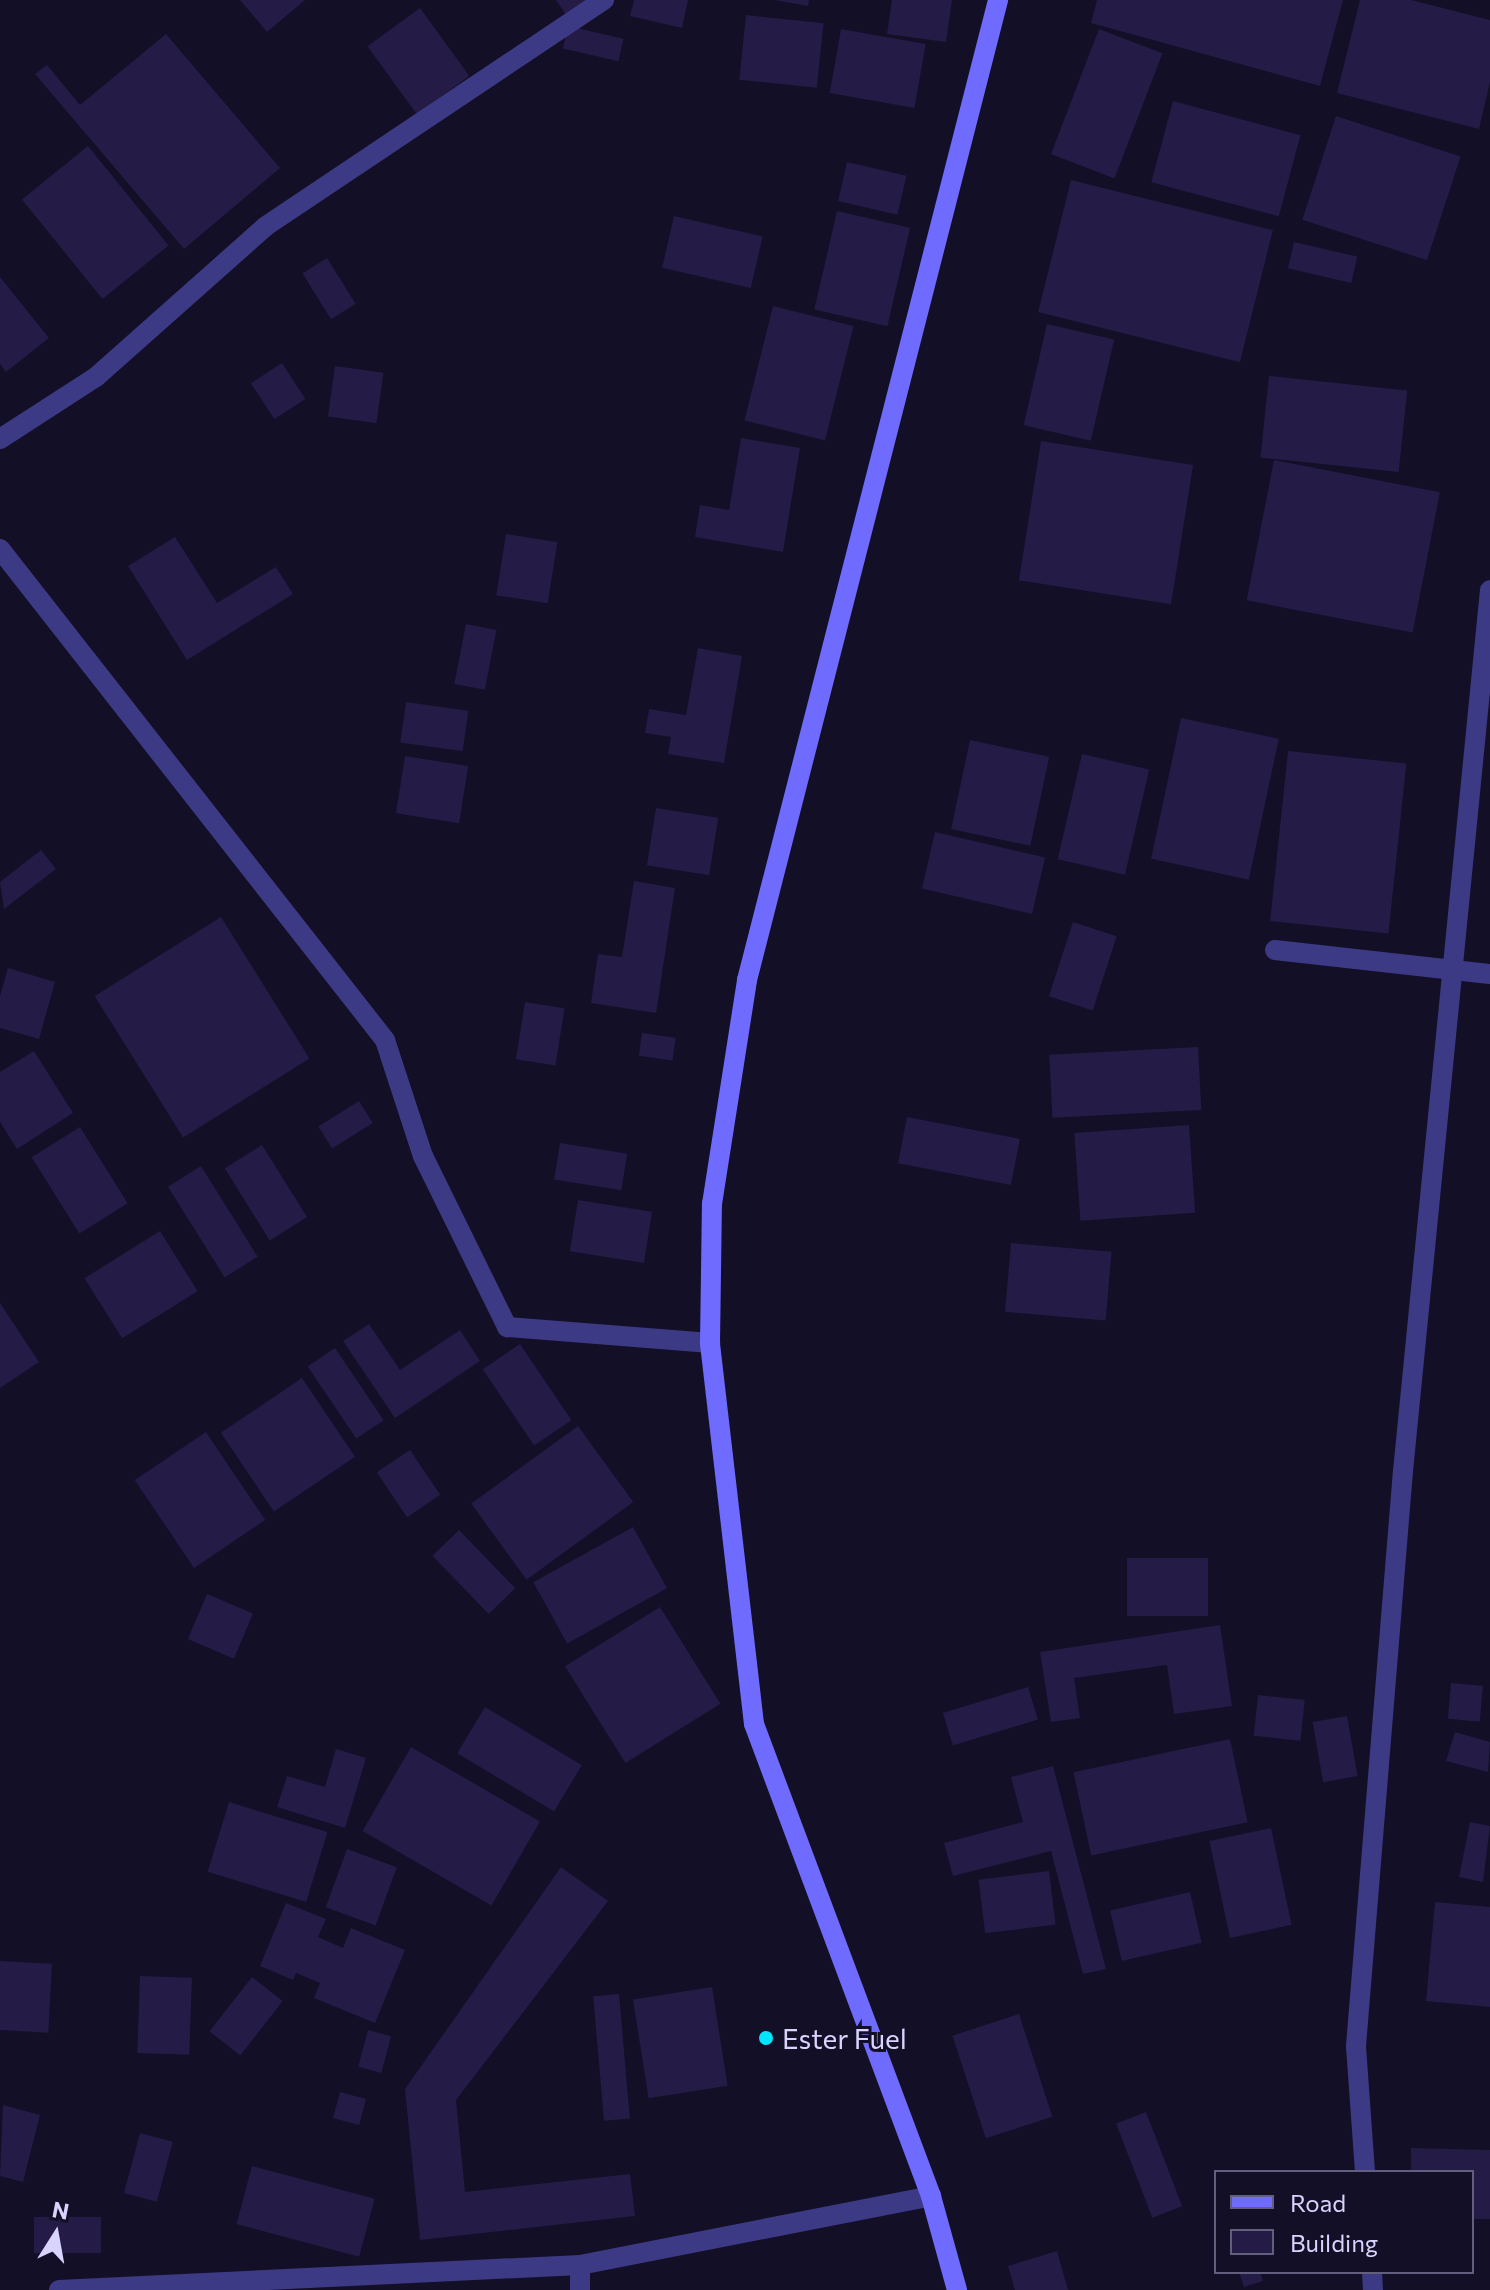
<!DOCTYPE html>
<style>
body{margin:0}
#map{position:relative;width:1490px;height:2290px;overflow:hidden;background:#130f26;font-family:Commissioner,sans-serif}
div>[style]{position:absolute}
.building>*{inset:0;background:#241b47;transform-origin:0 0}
.street>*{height:20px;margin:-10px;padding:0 10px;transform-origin:10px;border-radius:10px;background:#3d3a85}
.secondary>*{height:20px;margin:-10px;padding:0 10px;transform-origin:10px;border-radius:10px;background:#6f6bff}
.dots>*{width:22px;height:22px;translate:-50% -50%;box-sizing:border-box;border:4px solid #130f26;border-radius:50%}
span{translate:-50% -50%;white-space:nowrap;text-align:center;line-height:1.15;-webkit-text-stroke:6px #130f26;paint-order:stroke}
.poi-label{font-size:28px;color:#d9d4ff}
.left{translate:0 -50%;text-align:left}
.legend{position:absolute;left:1214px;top:2170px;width:260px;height:104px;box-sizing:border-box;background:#130f26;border:2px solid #625e7d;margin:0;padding:10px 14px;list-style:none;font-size:24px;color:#d9d4ff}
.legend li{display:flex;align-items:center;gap:16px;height:40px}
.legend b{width:40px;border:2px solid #625e7d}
.north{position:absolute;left:16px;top:2194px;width:80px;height:80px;-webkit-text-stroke:6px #130f26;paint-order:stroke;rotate:11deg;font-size:22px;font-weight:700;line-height:32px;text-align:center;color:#d9d4ff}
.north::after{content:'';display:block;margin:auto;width:28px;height:36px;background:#d9d4ff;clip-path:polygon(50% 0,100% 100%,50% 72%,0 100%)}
</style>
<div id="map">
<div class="building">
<i style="clip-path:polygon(240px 0,305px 0,267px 32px)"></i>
<i style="clip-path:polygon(556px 0,590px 0,566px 15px)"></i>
<i style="clip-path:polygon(634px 0,688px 0,682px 28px,630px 16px)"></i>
<i style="clip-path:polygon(775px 0,809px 0,808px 6px)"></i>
<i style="clip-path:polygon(892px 0,952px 0,946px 42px,887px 34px)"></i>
<i style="clip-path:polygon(1097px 0,1343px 0,1320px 86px,1091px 23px)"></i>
<i style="clip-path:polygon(1360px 0,1411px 0,1490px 20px,1490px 82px,1479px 129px,1337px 93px)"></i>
<i style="left:420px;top:8px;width:84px;height:65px;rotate:54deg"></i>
<i style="left:746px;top:15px;width:78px;height:65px;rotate:6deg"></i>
<i style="left:568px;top:26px;width:57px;height:23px;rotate:13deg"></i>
<i style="left:841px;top:29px;width:86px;height:65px;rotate:10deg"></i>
<i style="left:1099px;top:29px;width:68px;height:134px;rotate:21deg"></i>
<i style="clip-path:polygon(166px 34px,280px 168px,184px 249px,35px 74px,47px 65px,80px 105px)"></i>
<i style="left:1173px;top:101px;width:132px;height:84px;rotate:15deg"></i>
<i style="left:1336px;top:116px;width:131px;height:109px;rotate:18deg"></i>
<i style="left:88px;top:146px;width:128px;height:85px;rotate:51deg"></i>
<i style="left:847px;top:162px;width:61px;height:40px;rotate:13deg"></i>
<i style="left:1071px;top:180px;width:208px;height:136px;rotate:14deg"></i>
<i style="left:837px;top:211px;width:75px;height:101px;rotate:13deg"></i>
<i style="left:674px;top:216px;width:91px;height:53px;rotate:13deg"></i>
<i style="left:1294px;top:242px;width:65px;height:27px;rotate:13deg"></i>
<i style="left:327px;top:258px;width:54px;height:29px;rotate:58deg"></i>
<i style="clip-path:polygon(0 277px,49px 338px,6px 372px,0 364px)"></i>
<i style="left:773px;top:306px;width:83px;height:118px;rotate:14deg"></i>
<i style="left:1047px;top:324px;width:69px;height:104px;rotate:13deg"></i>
<i style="left:282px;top:363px;width:43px;height:37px;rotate:57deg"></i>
<i style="left:335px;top:366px;width:49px;height:51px;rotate:8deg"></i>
<i style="left:1269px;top:376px;width:139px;height:82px;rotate:6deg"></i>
<i style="clip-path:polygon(741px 438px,800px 448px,783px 552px,695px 537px,700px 505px,729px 510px)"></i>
<i style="left:1041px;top:441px;width:154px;height:141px;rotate:9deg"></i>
<i style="left:1274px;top:460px;width:169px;height:143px;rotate:11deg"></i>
<i style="left:506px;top:534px;width:52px;height:62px;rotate:9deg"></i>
<i style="clip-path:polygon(175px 537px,217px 603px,276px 567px,293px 594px,187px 660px,128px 566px)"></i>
<i style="left:466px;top:624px;width:31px;height:61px;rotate:11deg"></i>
<i style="clip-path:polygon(698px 648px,742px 656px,724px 763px,668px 754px,671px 737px,645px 733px,649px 709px,686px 715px)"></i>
<i style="left:406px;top:702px;width:63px;height:41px;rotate:8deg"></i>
<i style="left:1181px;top:718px;width:100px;height:144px;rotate:12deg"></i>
<i style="left:970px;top:740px;width:81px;height:91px;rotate:12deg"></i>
<i style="left:1288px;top:751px;width:119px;height:171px;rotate:6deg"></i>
<i style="left:1082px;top:754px;width:69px;height:108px;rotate:13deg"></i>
<i style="left:405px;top:756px;width:64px;height:58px;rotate:9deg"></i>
<i style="left:656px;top:808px;width:63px;height:58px;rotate:9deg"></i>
<i style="left:935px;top:832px;width:113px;height:58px;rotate:13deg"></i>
<i style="clip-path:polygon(41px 850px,56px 869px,4px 909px,0 882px)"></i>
<i style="clip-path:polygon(634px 881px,675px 888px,656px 1013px,591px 1003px,598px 954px,622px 957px)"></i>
<i style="left:221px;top:917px;width:167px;height:149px;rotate:58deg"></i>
<i style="left:1073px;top:922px;width:46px;height:78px;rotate:18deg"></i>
<i style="clip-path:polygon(8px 968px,55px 982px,39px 1039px,0 1028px,0 996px)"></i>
<i style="left:525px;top:1002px;width:40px;height:58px;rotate:9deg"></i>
<i style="left:642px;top:1033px;width:34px;height:23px;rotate:8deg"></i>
<i style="left:1198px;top:1047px;width:63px;height:149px;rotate:87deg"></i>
<i style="clip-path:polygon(34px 1051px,73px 1113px,17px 1149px,0 1122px,0 1072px)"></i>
<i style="left:359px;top:1101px;width:26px;height:48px;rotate:58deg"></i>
<i style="left:907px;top:1117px;width:115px;height:47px;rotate:11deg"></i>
<i style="left:1189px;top:1125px;width:88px;height:115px;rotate:86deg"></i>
<i style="left:80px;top:1127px;width:90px;height:57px;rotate:58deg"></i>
<i style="left:560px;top:1143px;width:68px;height:37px;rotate:9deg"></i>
<i style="left:262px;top:1145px;width:85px;height:44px;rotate:58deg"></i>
<i style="left:201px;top:1166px;width:107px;height:39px;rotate:58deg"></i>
<i style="left:578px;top:1200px;width:75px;height:52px;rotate:9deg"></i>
<i style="left:160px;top:1231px;width:71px;height:89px;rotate:58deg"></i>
<i style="left:1011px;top:1243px;width:101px;height:69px;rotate:5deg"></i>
<i style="clip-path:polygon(0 1303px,39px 1362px,0 1388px)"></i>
<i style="clip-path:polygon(369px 1324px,400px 1370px,460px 1330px,480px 1361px,395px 1418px,343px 1341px)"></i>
<i style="left:520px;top:1344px;width:92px;height:45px;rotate:56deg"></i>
<i style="left:335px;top:1348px;width:87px;height:33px;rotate:56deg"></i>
<i style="left:302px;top:1378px;width:95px;height:98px;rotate:56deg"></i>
<i style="left:578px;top:1426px;width:94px;height:132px;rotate:54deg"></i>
<i style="left:206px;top:1432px;width:106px;height:86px;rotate:56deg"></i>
<i style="left:410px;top:1450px;width:54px;height:40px;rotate:56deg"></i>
<i style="left:633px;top:1527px;width:70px;height:114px;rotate:61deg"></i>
<i style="left:459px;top:1530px;width:81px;height:37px;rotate:46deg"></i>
<i style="left:1208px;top:1558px;width:58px;height:81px;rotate:90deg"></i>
<i style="left:207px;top:1594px;width:50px;height:49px;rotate:23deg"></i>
<i style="left:660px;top:1607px;width:114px;height:112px;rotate:58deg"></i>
<i style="clip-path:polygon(1220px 1625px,1232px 1706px,1174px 1714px,1167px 1665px,1074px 1678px,1080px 1718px,1051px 1722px,1040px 1652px)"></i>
<i style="left:1451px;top:1683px;width:32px;height:36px;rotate:5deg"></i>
<i style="left:1028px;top:1687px;width:34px;height:89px;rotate:73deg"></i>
<i style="left:1258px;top:1695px;width:47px;height:41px;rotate:6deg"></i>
<i style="left:485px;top:1707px;width:113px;height:54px;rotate:31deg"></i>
<i style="left:1347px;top:1716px;width:61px;height:35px;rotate:80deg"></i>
<i style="clip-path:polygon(1455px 1732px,1490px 1742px,1488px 1772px,1446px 1761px)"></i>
<i style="left:1230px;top:1739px;width:85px;height:160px;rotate:78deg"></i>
<i style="left:411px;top:1747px;width:149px;height:97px;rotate:30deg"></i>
<i style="clip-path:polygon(336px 1749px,366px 1758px,345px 1828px,277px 1807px,287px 1776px,325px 1787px)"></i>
<i style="clip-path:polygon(1053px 1766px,1106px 1969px,1083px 1974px,1051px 1851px,953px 1876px,944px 1843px,1023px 1822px,1011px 1777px)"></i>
<i style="left:229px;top:1802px;width:103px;height:73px;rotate:17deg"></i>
<i style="clip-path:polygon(1470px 1822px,1490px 1826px,1483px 1882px,1459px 1877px)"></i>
<i style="left:1271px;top:1828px;width:99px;height:63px;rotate:78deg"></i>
<i style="left:347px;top:1849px;width:53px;height:62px;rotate:20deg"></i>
<i style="clip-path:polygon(561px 1867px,608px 1901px,456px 2100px,465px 2192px,630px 2174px,635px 2216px,420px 2240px,405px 2089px)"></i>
<i style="left:1049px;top:1871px;width:54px;height:71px;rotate:83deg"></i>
<i style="left:1190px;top:1892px;width:52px;height:82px;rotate:77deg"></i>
<i style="clip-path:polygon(1435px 1902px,1490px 1907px,1490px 2007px,1426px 2001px)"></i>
<i style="clip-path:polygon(286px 1903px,326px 1919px,318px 1937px,343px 1948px,351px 1928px,405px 1950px,375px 2023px,314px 1998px,320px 1983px,296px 1973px,293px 1980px,260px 1966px)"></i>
<i style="left:0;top:1961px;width:52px;height:69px;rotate:3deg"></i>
<i style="left:140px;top:1976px;width:52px;height:77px;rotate:2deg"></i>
<i style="left:252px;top:1977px;width:39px;height:69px;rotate:38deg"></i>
<i style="left:712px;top:1987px;width:100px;height:80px;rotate:81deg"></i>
<i style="left:619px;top:1994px;width:125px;height:26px;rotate:85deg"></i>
<i style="left:1019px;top:2014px;width:108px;height:70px;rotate:72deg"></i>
<i style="left:368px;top:2030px;width:24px;height:38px;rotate:15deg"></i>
<i style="left:340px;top:2092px;width:27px;height:27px;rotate:15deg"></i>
<i style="clip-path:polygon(3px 2105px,40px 2115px,23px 2182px,0 2176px)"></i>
<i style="left:1146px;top:2112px;width:101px;height:32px;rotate:69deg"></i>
<i style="left:140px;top:2133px;width:34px;height:62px;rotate:15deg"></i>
<i style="clip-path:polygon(1411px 2148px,1490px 2150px,1490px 2219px,1472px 2219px,1472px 2172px,1411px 2172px)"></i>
<i style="left:252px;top:2166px;width:127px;height:60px;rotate:15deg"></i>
<i style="left:34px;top:2217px;width:67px;height:36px"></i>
<i style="clip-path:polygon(1057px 2251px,1068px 2290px,1015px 2290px,1008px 2266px)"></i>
<i style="clip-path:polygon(1239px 2272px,1260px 2272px,1263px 2281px,1244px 2287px)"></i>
</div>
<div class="street">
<i style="left:0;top:439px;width:114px;rotate:-32.9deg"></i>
<i style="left:96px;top:377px;width:227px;rotate:-41.6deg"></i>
<i style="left:266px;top:226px;width:407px;rotate:-33.8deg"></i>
<i style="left:0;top:549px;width:624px;rotate:51.9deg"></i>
<i style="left:385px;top:1040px;width:122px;rotate:71.9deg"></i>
<i style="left:423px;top:1156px;width:191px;rotate:63.8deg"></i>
<i style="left:507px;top:1327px;width:204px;rotate:4.5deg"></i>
<i style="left:1275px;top:950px;width:216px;rotate:6.4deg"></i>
<i style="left:1365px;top:2172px;width:126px;rotate:-94.1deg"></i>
<i style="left:1356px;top:2046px;width:577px;rotate:-85.33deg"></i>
<i style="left:1403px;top:1471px;width:885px;rotate:-84.36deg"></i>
<i style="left:580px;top:2265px;width:25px;rotate:90deg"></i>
<i style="left:1372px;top:2272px;width:18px;rotate:87deg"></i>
<i style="left:59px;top:2290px;width:522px;rotate:-2.75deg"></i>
<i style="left:580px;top:2265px;width:358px;rotate:-11.1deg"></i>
</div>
<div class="secondary">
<i style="left:957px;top:2290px;width:98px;rotate:-105.5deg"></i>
<i style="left:931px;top:2196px;width:504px;rotate:-110.56deg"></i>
<i style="left:754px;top:1724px;width:384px;rotate:-96.6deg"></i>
<i style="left:710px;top:1343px;width:139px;rotate:-89.2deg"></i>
<i style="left:712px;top:1204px;width:227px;rotate:-81.1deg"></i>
<i style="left:747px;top:980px;width:1012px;rotate:-75.63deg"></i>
</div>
<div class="dots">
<i style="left:766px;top:2038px;background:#00e5ff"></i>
</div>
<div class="poi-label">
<span class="left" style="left:782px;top:2038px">Ester Fuel</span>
</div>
<ul class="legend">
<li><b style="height:10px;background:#6f6bff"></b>Road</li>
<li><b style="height:22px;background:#241b47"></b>Building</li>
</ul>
<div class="north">N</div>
</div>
